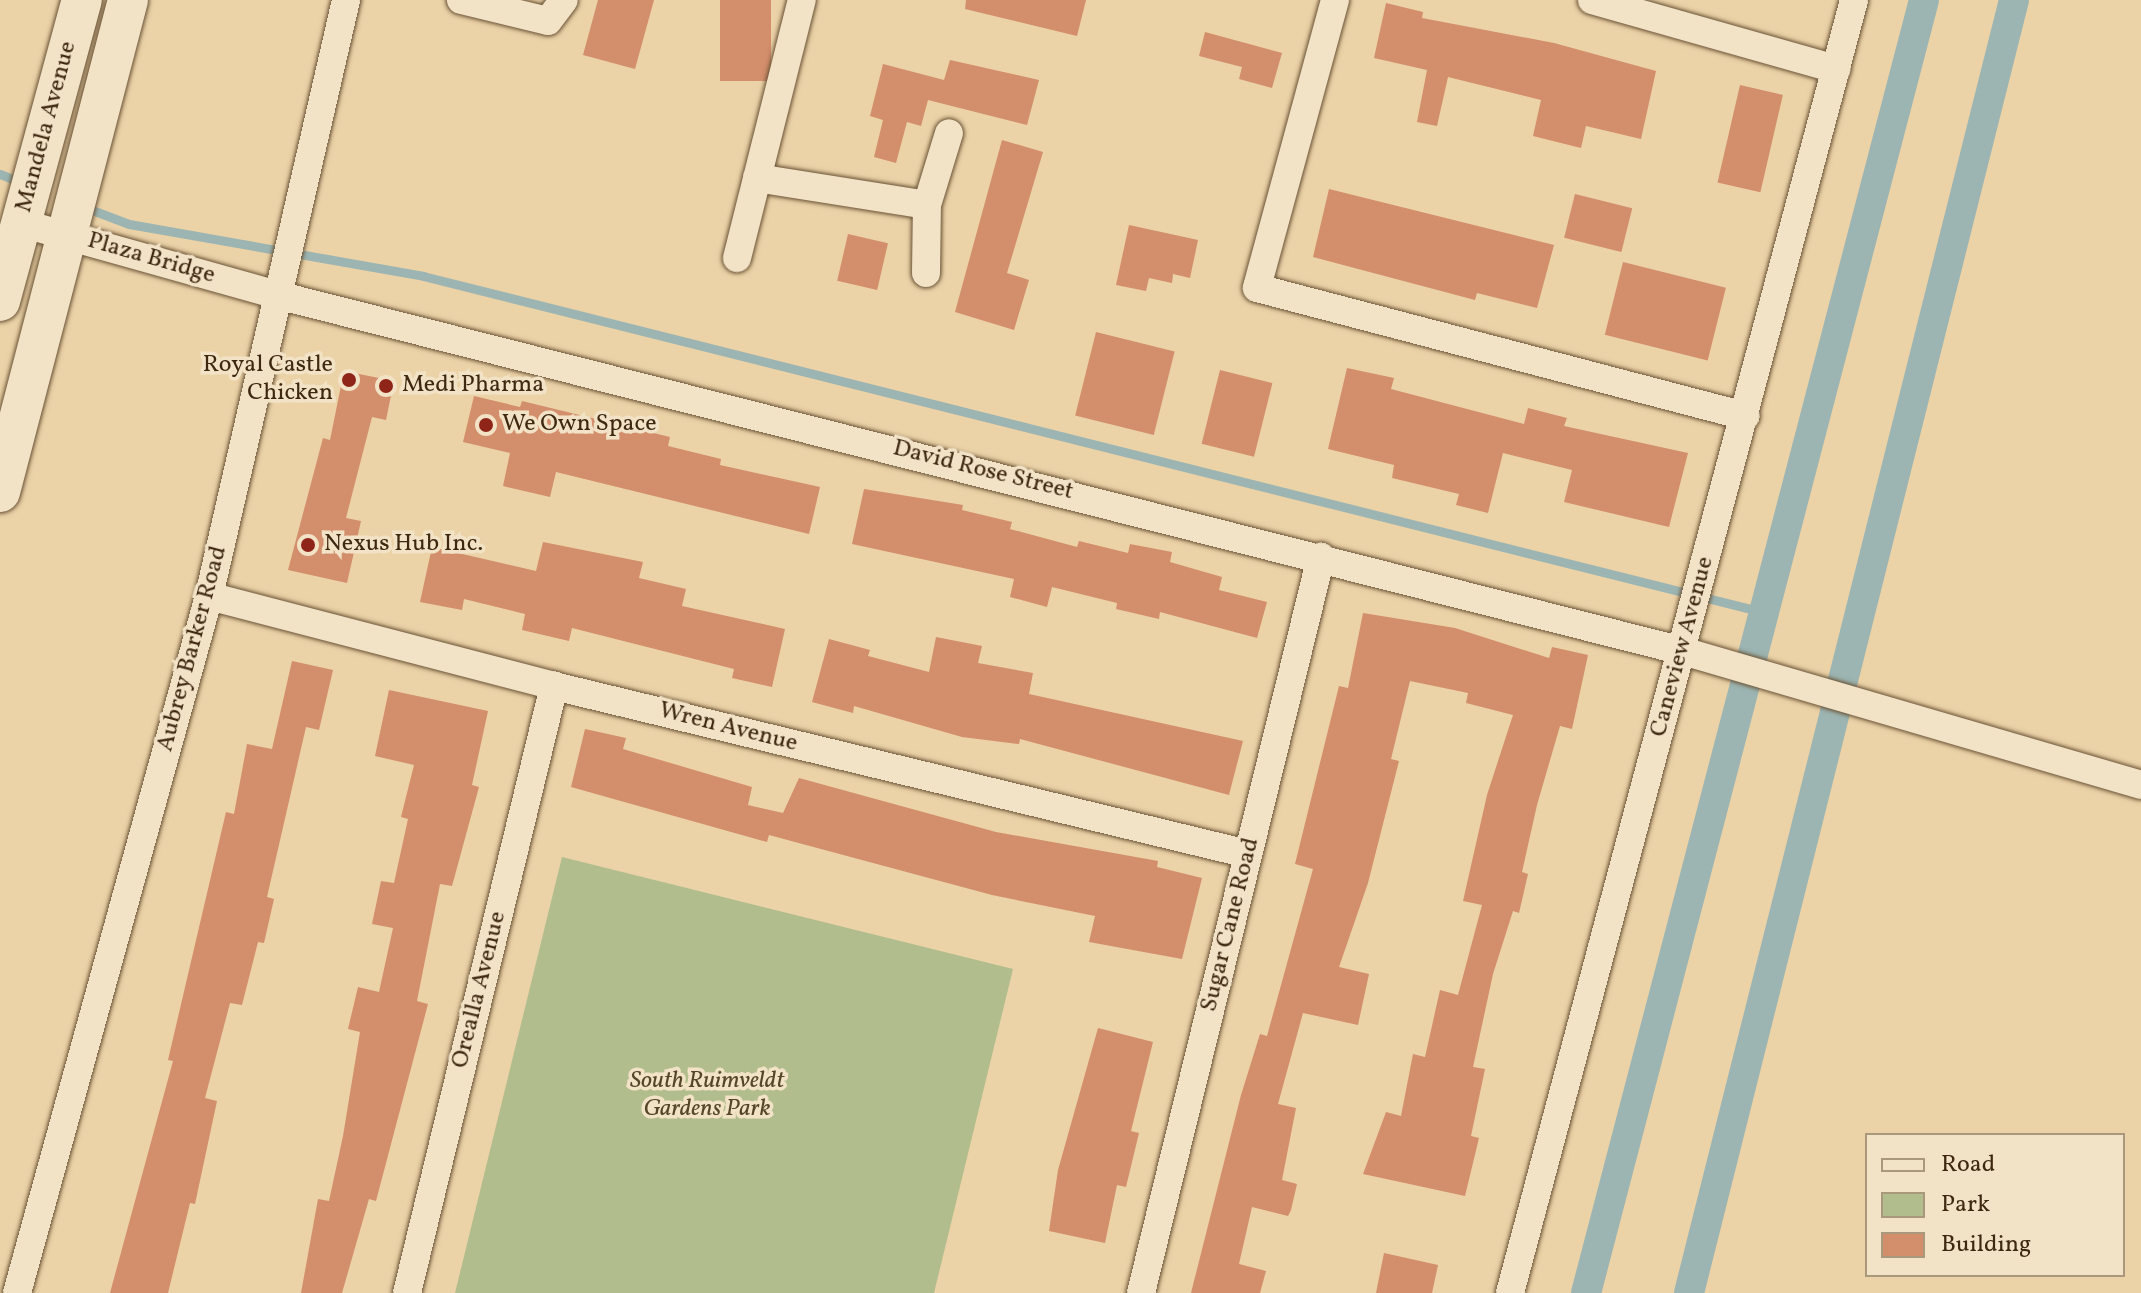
<!DOCTYPE html>
<style>
body{margin:0}
#map{position:relative;width:2141px;height:1293px;overflow:hidden;background:#ebd2a7;font-family:Vollkorn,serif}
div>[style]{position:absolute}
.green>*{inset:0;background:#b1bd8c}
.stream>*{height:9px;margin:-4.5px;padding:0 4.5px;transform-origin:4.5px;border-radius:4.5px;background:#9cb5b2}
.canal>*{height:30px;margin:-15px;padding:0 15px;transform-origin:15px;border-radius:15px;background:#9cb5b2}
.building>*{inset:0;background:#d38e6c;transform-origin:0 0}
.roads{filter:drop-shadow(0 0 2px #695235) drop-shadow(0 0 2px #695235)}
.street>*{height:28px;margin:-14px;padding:0 14px;transform-origin:14px;border-radius:14px;background:#f2e2c6}
.secondary>*{height:40px;margin:-20px;padding:0 20px;transform-origin:20px;border-radius:20px;background:#f2e2c6}
.dots>*{width:22px;height:22px;translate:-50% -50%;box-sizing:border-box;border:4px solid #f2e2c6;border-radius:50%}
span{translate:-50% -50%;white-space:nowrap;text-align:center;line-height:1.15;-webkit-text-stroke:7px #f2e2c6;paint-order:stroke}
.street-label{font-size:24px;color:#3e280f}
.poi-label{font-size:24px;color:#3e280f}
.right{translate:-100% -50%;text-align:right}
.left{translate:0 -50%;text-align:left}
.park-label{font-size:24px;color:#554628;font-style:italic}
.legend{position:absolute;left:1865px;top:1133px;width:260px;height:144px;box-sizing:border-box;background:#f2e2c6;border:2px solid #aa987d;margin:0;padding:10px 14px;list-style:none;font-size:24px;color:#3e280f}
.legend li{display:flex;align-items:center;gap:16px;height:40px}
.legend b{width:40px;border:2px solid #aa987d}
</style>
<div id="map">
<div class="green">
<i style="clip-path:polygon(562px 857px,1013px 969px,934px 1293px,455px 1293px)"></i>
</div>
<div class="stream">
<i style="left:0;top:174px;width:24px;rotate:22deg"></i>
<i style="left:84px;top:207px;width:48px;rotate:20.7deg"></i>
<i style="left:129px;top:224px;width:299px;rotate:10deg"></i>
<i style="left:423px;top:276px;width:1386px;rotate:14.08deg"></i>
</div>
<div class="canal">
<i style="left:1586px;top:1293px;width:1336px;rotate:-75.35deg"></i>
<i style="left:1689px;top:1293px;width:1333px;rotate:-75.89deg"></i>
</div>
<div class="building">
<i style="clip-path:polygon(598px 0,654px 0,635px 69px,583px 55px)"></i>
<i style="left:720px;top:0;width:51px;height:81px"></i>
<i style="clip-path:polygon(966px 0,1086px 0,1077px 36px,965px 9px)"></i>
<i style="clip-path:polygon(1386px 3px,1423px 12px,1422px 18px,1554px 43px,1656px 71px,1641px 139px,1586px 126px,1581px 148px,1533px 136px,1541px 100px,1448px 77px,1437px 126px,1417px 122px,1427px 70px,1374px 58px)"></i>
<i style="clip-path:polygon(1205px 32px,1282px 53px,1272px 88px,1239px 79px,1242px 67px,1199px 56px)"></i>
<i style="clip-path:polygon(950px 60px,1039px 80px,1027px 125px,928px 100px,921px 126px,907px 122px,896px 163px,874px 157px,883px 120px,870px 116px,883px 64px,944px 80px)"></i>
<i style="left:1740px;top:85px;width:44px;height:100px;rotate:13deg"></i>
<i style="clip-path:polygon(1002px 140px,1043px 152px,1007px 273px,1029px 280px,1014px 330px,955px 312px)"></i>
<i style="clip-path:polygon(1329px 189px,1554px 245px,1537px 308px,1477px 293px,1475px 300px,1313px 257px)"></i>
<i style="left:1575px;top:194px;width:59px;height:45px;rotate:14deg"></i>
<i style="clip-path:polygon(1129px 225px,1198px 240px,1190px 278px,1173px 274px,1172px 283px,1149px 278px,1146px 291px,1116px 285px)"></i>
<i style="left:848px;top:234px;width:41px;height:48px;rotate:13deg"></i>
<i style="left:1623px;top:262px;width:106px;height:75px;rotate:14deg"></i>
<i style="left:1096px;top:332px;width:81px;height:86px;rotate:14deg"></i>
<i style="clip-path:polygon(1347px 368px,1394px 378px,1391px 389px,1524px 424px,1528px 408px,1567px 418px,1564px 426px,1688px 453px,1669px 527px,1564px 502px,1572px 470px,1503px 453px,1488px 513px,1456px 505px,1459px 494px,1392px 478px,1394px 465px,1328px 449px)"></i>
<i style="left:1220px;top:370px;width:54px;height:76px;rotate:14deg"></i>
<i style="clip-path:polygon(344px 371px,394px 381px,386px 420px,372px 417px,346px 518px,361px 521px,347px 583px,288px 570px,323px 438px,330px 440px)"></i>
<i style="clip-path:polygon(474px 396px,520px 407px,522px 401px,670px 437px,668px 446px,721px 459px,720px 465px,820px 487px,809px 534px,556px 472px,550px 497px,503px 486px,510px 453px,463px 442px)"></i>
<i style="clip-path:polygon(864px 489px,963px 505px,962px 510px,1012px 522px,1010px 529px,1077px 547px,1079px 541px,1128px 553px,1130px 544px,1172px 552px,1170px 562px,1222px 577px,1219px 590px,1267px 602px,1257px 638px,1160px 612px,1159px 619px,1116px 609px,1117px 603px,1052px 587px,1047px 607px,1010px 597px,1014px 579px,852px 544px)"></i>
<i style="clip-path:polygon(543px 542px,643px 562px,639px 578px,686px 589px,682px 606px,785px 629px,772px 687px,732px 678px,734px 669px,572px 628px,569px 641px,522px 630px,525px 614px,464px 599px,462px 610px,420px 602px,432px 547px,536px 571px)"></i>
<i style="clip-path:polygon(1363px 613px,1455px 628px,1549px 658px,1552px 647px,1588px 655px,1572px 729px,1560px 726px,1537px 805px,1522px 872px,1528px 874px,1519px 913px,1513px 911px,1493px 974px,1473px 1067px,1485px 1069px,1471px 1136px,1479px 1138px,1465px 1196px,1363px 1174px,1386px 1112px,1401px 1116px,1413px 1054px,1425px 1057px,1440px 990px,1458px 995px,1482px 905px,1463px 901px,1487px 795px,1513px 715px,1466px 703px,1468px 693px,1410px 681px,1391px 759px,1399px 761px,1368px 883px,1339px 967px,1369px 974px,1358px 1025px,1303px 1013px,1278px 1104px,1296px 1108px,1282px 1180px,1297px 1184px,1291px 1210px,1288px 1216px,1252px 1207px,1239px 1264px,1266px 1271px,1260px 1293px,1191px 1293px,1241px 1095px,1260px 1034px,1267px 1036px,1313px 869px,1295px 864px,1339px 686px,1348px 688px)"></i>
<i style="clip-path:polygon(936px 637px,982px 646px,978px 663px,1033px 673px,1029px 694px,1243px 741px,1229px 795px,1020px 739px,1019px 744px,962px 737px,854px 706px,853px 713px,812px 702px,829px 639px,870px 650px,868px 656px,929px 672px)"></i>
<i style="clip-path:polygon(292px 661px,333px 670px,319px 730px,306px 727px,267px 897px,274px 899px,264px 943px,258px 942px,242px 1005px,230px 1003px,205px 1098px,217px 1101px,195px 1204px,190px 1203px,168px 1293px,110px 1293px,173px 1061px,168px 1060px,226px 812px,234px 814px,247px 744px,272px 749px)"></i>
<i style="clip-path:polygon(389px 690px,488px 711px,472px 785px,479px 787px,452px 886px,440px 884px,417px 1001px,428px 1004px,376px 1201px,369px 1199px,342px 1293px,301px 1293px,318px 1199px,329px 1201px,343px 1136px,360px 1032px,348px 1029px,358px 987px,379px 992px,393px 928px,372px 924px,381px 881px,394px 883px,408px 819px,401px 817px,414px 765px,375px 756px)"></i>
<i style="clip-path:polygon(585px 729px,626px 738px,623px 749px,752px 787px,748px 805px,783px 813px,799px 778px,996px 832px,1158px 861px,1157px 867px,1202px 878px,1182px 959px,1089px 942px,1095px 916px,992px 895px,769px 835px,767px 842px,571px 787px)"></i>
<i style="clip-path:polygon(1098px 1028px,1153px 1042px,1131px 1131px,1139px 1133px,1126px 1187px,1117px 1185px,1105px 1243px,1049px 1231px,1058px 1170px)"></i>
<i style="clip-path:polygon(1384px 1253px,1438px 1265px,1432px 1293px,1376px 1293px)"></i>
</div>
<div class="roads">
<div class="street">
<i style="left:461px;top:0;width:89px;rotate:13.6deg"></i>
<i style="left:548px;top:21px;width:26px;rotate:-53deg"></i>
<i style="left:1335px;top:0;width:298px;rotate:105.2deg"></i>
<i style="left:1257px;top:288px;width:505px;rotate:14.7deg"></i>
<i style="left:1592px;top:0;width:254px;rotate:15.8deg"></i>
<i style="left:757px;top:178px;width:172px;rotate:9deg"></i>
<i style="left:21px;top:223px;width:270px;rotate:15.7deg"></i>
<i style="left:281px;top:296px;width:1446px;rotate:14.21deg"></i>
<i style="left:1683px;top:651px;width:477px;rotate:16.3deg"></i>
<i style="left:737px;top:258px;width:266px;rotate:-75.9deg"></i>
<i style="left:926px;top:273px;width:68px;rotate:-89.2deg"></i>
<i style="left:927px;top:205px;width:75px;rotate:-73deg"></i>
<i style="left:209px;top:596px;width:357px;rotate:14.6deg"></i>
<i style="left:554px;top:686px;width:714px;rotate:13.61deg"></i>
<i style="left:17px;top:1293px;width:723px;rotate:-74.6deg"></i>
<i style="left:209px;top:596px;width:612px;rotate:-77.05deg"></i>
<i style="left:407px;top:1293px;width:625px;rotate:-76.39deg"></i>
<i style="left:1141px;top:1293px;width:758px;rotate:-76.26deg"></i>
<i style="left:1510px;top:1293px;width:1338px;rotate:-75.1deg"></i>
</div>
<div class="secondary">
<i style="left:0;top:301px;width:312px;rotate:-74.8deg"></i>
<i style="left:0;top:492px;width:508px;rotate:-75.42deg"></i>
</div>
</div>
<div class="dots">
<i style="left:349px;top:380px;background:#8f2418"></i>
<i style="left:386px;top:386px;background:#8f2418"></i>
<i style="left:486px;top:425px;background:#8f2418"></i>
<i style="left:308px;top:545px;background:#8f2418"></i>
</div>
<div class="street-label">
<span style="left:47px;top:127px;rotate:-75deg">Mandela Avenue</span>
<span style="left:151px;top:259px;rotate:16deg">Plaza Bridge</span>
<span style="left:983px;top:471px;rotate:14deg">David Rose Street</span>
<span style="left:1683px;top:647px;rotate:-75deg">Caneview Avenue</span>
<span style="left:193px;top:649px;rotate:-75deg">Aubrey Barker Road</span>
<span style="left:728px;top:728px;rotate:14deg">Wren Avenue</span>
<span style="left:1231px;top:925px;rotate:-76deg">Sugar Cane Road</span>
<span style="left:480px;top:990px;rotate:-76deg">Orealla Avenue</span>
</div>
<div class="poi-label">
<span class="right" style="left:333px;top:380px">Royal Castle<br>Chicken</span>
<span class="left" style="left:402px;top:386px">Medi Pharma</span>
<span class="left" style="left:502px;top:425px">We Own Space</span>
<span class="left" style="left:324px;top:545px">Nexus Hub Inc.</span>
</div>
<div class="park-label">
<span style="left:707px;top:1096px">South Ruimveldt<br>Gardens Park</span>
</div>
<ul class="legend">
<li><b style="height:10px;background:#f2e2c6"></b>Road</li>
<li><b style="height:22px;background:#b1bd8c"></b>Park</li>
<li><b style="height:22px;background:#d38e6c"></b>Building</li>
</ul>
</div>
